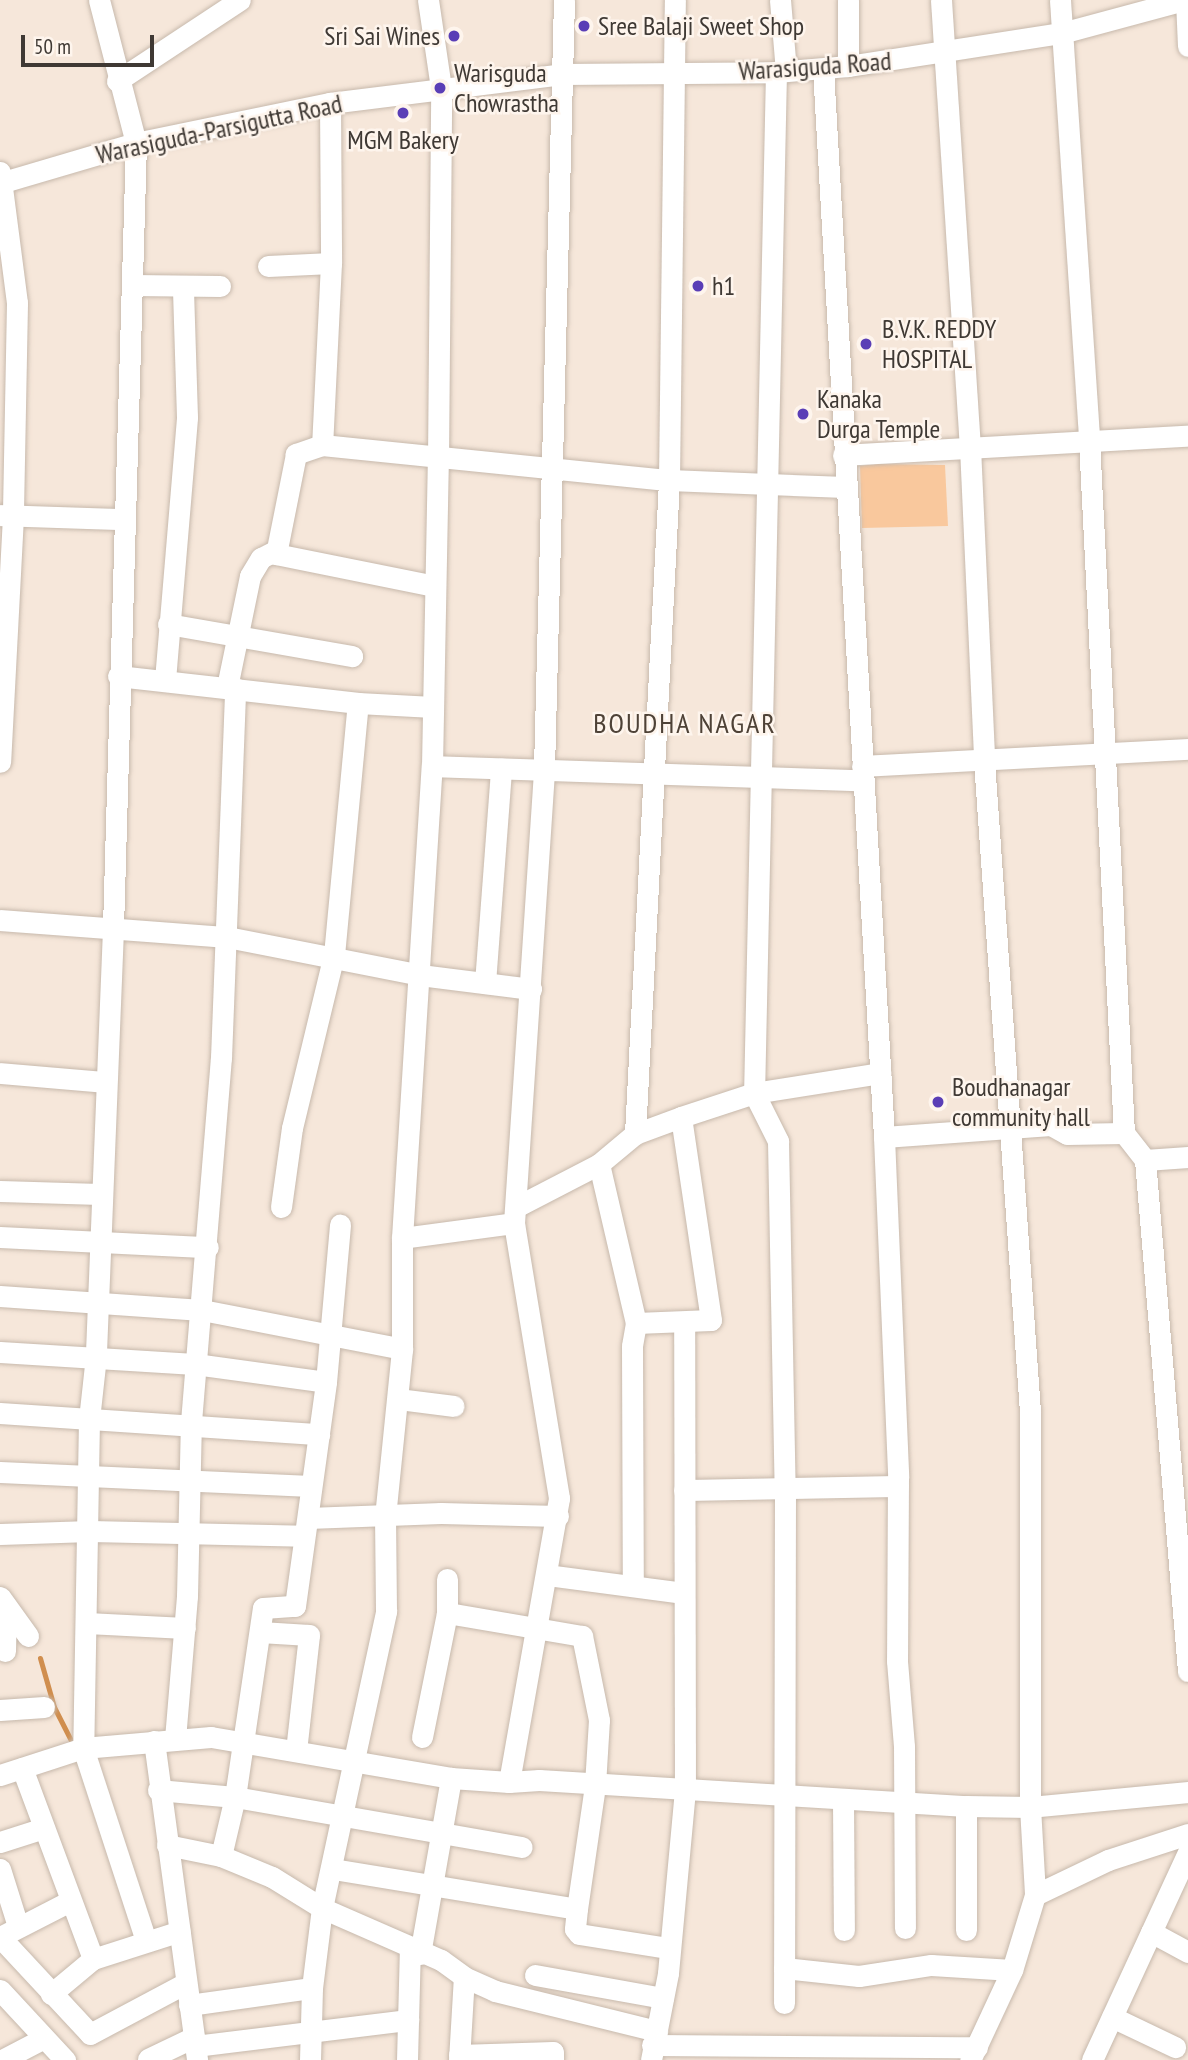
<!DOCTYPE html>
<style>
body{margin:0}
#map{position:relative;width:1188px;height:2060px;overflow:hidden;background:#f6e7da;font-family:"PT Sans Narrow",sans-serif}
div>[style]{position:absolute}
.green>*{inset:0;background:#f9c89d}
.stream>*{height:5px;margin:-2.5px;padding:0 2.5px;transform-origin:2.5px;border-radius:2.5px;background:#d08e4e}
.roads{filter:drop-shadow(0 0 2px #c7b9ac) drop-shadow(0 0 2px #c7b9ac)}
.minor>*{height:21px;margin:-10.5px;padding:0 10.5px;transform-origin:10.5px;border-radius:10.5px;background:#fff}
.dots>*{width:19px;height:19px;translate:-50% -50%;box-sizing:border-box;border:4px solid #fef5ed;border-radius:50%}
span{translate:-50% -50%;white-space:nowrap;text-align:center;line-height:1.15;-webkit-text-stroke:5px #fef5ed;paint-order:stroke}
.poi-label{font-size:26px;color:#3f3934}
.left{translate:0 -50%;text-align:left}
.right{translate:-100% -50%;text-align:right}
.street-label{font-size:26px;color:#3f3934}
.neighbourhood-label{font-size:28px;color:#4e4237;letter-spacing:2px}
.scale{position:absolute;left:21px;top:35px;width:133px;height:32px;box-sizing:border-box;border:4px solid #3f3934;border-top:0;padding-left:9px;font-size:21px;line-height:24px;white-space:nowrap;color:#3f3934;-webkit-text-stroke:5px #fef5ed;paint-order:stroke}
</style>
<div id="map">
<div class="green">
<i style="clip-path:polygon(876px 464px,945px 465px,948px 526px,862px 528px,860px 466px)"></i>
</div>
<div class="stream">
<i style="left:40px;top:1658px;width:51px;rotate:74.1deg"></i>
<i style="left:54px;top:1707px;width:39px;rotate:63deg"></i>
</div>
<div class="roads">
<div class="minor">
<i style="left:99px;top:0;width:148px;rotate:75.5deg"></i>
<i style="left:136px;top:143px;width:786px;rotate:91.68deg"></i>
<i style="left:113px;top:929px;width:427px;rotate:92.3deg"></i>
<i style="left:96px;top:1356px;width:63px;rotate:96.3deg"></i>
<i style="left:89px;top:1419px;width:329px;rotate:91deg"></i>
<i style="left:83px;top:1748px;width:203px;rotate:71.9deg"></i>
<i style="left:780px;top:0;width:71px;rotate:85.2deg"></i>
<i style="left:848px;top:0;width:66px;rotate:90deg"></i>
<i style="left:941px;top:0;width:448px;rotate:86.3deg"></i>
<i style="left:970px;top:447px;width:314px;rotate:87.4deg"></i>
<i style="left:984px;top:761px;width:653px;rotate:85.96deg"></i>
<i style="left:1030px;top:1412px;width:395px;rotate:90deg"></i>
<i style="left:1030px;top:1807px;width:88px;rotate:86.7deg"></i>
<i style="left:1035px;top:1895px;width:78px;rotate:107deg"></i>
<i style="left:1012px;top:1970px;width:99px;rotate:115deg"></i>
<i style="left:1060px;top:0;width:441px;rotate:86.2deg"></i>
<i style="left:1089px;top:440px;width:694px;rotate:87.11deg"></i>
<i style="left:1186px;top:0;width:46px;rotate:87.5deg"></i>
<i style="left:823px;top:69px;width:1070px;rotate:86.73deg"></i>
<i style="left:884px;top:1137px;width:341px;rotate:87.6deg"></i>
<i style="left:898px;top:1478px;width:183px;rotate:90.3deg"></i>
<i style="left:897px;top:1661px;width:85px;rotate:85.3deg"></i>
<i style="left:904px;top:1746px;width:182px;rotate:89.7deg"></i>
<i style="left:776px;top:72px;width:1021px;rotate:91.23deg"></i>
<i style="left:754px;top:1093px;width:54px;rotate:63.4deg"></i>
<i style="left:778px;top:1141px;width:350px;rotate:88.9deg"></i>
<i style="left:785px;top:1491px;width:512px;rotate:90.11deg"></i>
<i style="left:117px;top:81px;width:147px;rotate:-33.4deg"></i>
<i style="left:330px;top:103px;width:160px;rotate:89.6deg"></i>
<i style="left:331px;top:263px;width:182px;rotate:92.8deg"></i>
<i style="left:322px;top:445px;width:349px;rotate:5.8deg"></i>
<i style="left:669px;top:480px;width:176px;rotate:2.3deg"></i>
<i style="left:0;top:172px;width:132px;rotate:82.6deg"></i>
<i style="left:17px;top:303px;width:213px;rotate:91.1deg"></i>
<i style="left:13px;top:516px;width:246px;rotate:93deg"></i>
<i style="left:0;top:183px;width:142px;rotate:-16.4deg"></i>
<i style="left:136px;top:143px;width:198px;rotate:-11.7deg"></i>
<i style="left:330px;top:103px;width:234px;rotate:-7.1deg"></i>
<i style="left:562px;top:74px;width:214px;rotate:-0.5deg"></i>
<i style="left:776px;top:72px;width:72px;rotate:-4.8deg"></i>
<i style="left:848px;top:66px;width:217px;rotate:-8.8deg"></i>
<i style="left:1062px;top:33px;width:126px;rotate:-15.1deg"></i>
<i style="left:268px;top:266px;width:63px;rotate:-2.7deg"></i>
<i style="left:132px;top:285px;width:88px;rotate:0.7deg"></i>
<i style="left:322px;top:445px;width:28px;rotate:161deg"></i>
<i style="left:296px;top:454px;width:102px;rotate:101.3deg"></i>
<i style="left:276px;top:554px;width:162px;rotate:11.4deg"></i>
<i style="left:843px;top:455px;width:346px;rotate:-3.2deg"></i>
<i style="left:0;top:515px;width:122px;rotate:1.9deg"></i>
<i style="left:168px;top:624px;width:187px;rotate:9.9deg"></i>
<i style="left:118px;top:676px;width:242px;rotate:6.4deg"></i>
<i style="left:358px;top:703px;width:75px;rotate:3.1deg"></i>
<i style="left:165px;top:680px;width:264px;rotate:-85.2deg"></i>
<i style="left:187px;top:417px;width:130px;rotate:-91.8deg"></i>
<i style="left:227px;top:687px;width:113px;rotate:-78.3deg"></i>
<i style="left:250px;top:576px;width:21px;rotate:-59deg"></i>
<i style="left:261px;top:558px;width:16px;rotate:-27deg"></i>
<i style="left:432px;top:766px;width:431px;rotate:1.9deg"></i>
<i style="left:862px;top:766px;width:326px;rotate:-3deg"></i>
<i style="left:0;top:920px;width:228px;rotate:4.3deg"></i>
<i style="left:227px;top:937px;width:197px;rotate:11.1deg"></i>
<i style="left:420px;top:975px;width:112px;rotate:7.2deg"></i>
<i style="left:485px;top:983px;width:215px;rotate:-85.7deg"></i>
<i style="left:0;top:1073px;width:105px;rotate:4.9deg"></i>
<i style="left:635px;top:1134px;width:655px;rotate:-87.02deg"></i>
<i style="left:669px;top:480px;width:480px;rotate:-89.3deg"></i>
<i style="left:884px;top:1137px;width:167px;rotate:-4.1deg"></i>
<i style="left:1051px;top:1125px;width:18px;rotate:29deg"></i>
<i style="left:1067px;top:1134px;width:57px;rotate:-1deg"></i>
<i style="left:1124px;top:1133px;width:34px;rotate:52deg"></i>
<i style="left:1145px;top:1160px;width:43px;rotate:-4deg"></i>
<i style="left:1145px;top:1160px;width:513px;rotate:85.19deg"></i>
<i style="left:599px;top:1164px;width:163px;rotate:76.9deg"></i>
<i style="left:636px;top:1323px;width:23px;rotate:100deg"></i>
<i style="left:632px;top:1346px;width:240px;rotate:89.8deg"></i>
<i style="left:0;top:1191px;width:100px;rotate:1.7deg"></i>
<i style="left:281px;top:1207px;width:80px;rotate:-82.1deg"></i>
<i style="left:292px;top:1128px;width:178px;rotate:-76.4deg"></i>
<i style="left:334px;top:955px;width:253px;rotate:-84.6deg"></i>
<i style="left:516px;top:1207px;width:93px;rotate:-27.4deg"></i>
<i style="left:599px;top:1164px;width:47px;rotate:-39.8deg"></i>
<i style="left:635px;top:1134px;width:49px;rotate:-20.3deg"></i>
<i style="left:681px;top:1117px;width:77px;rotate:-18.2deg"></i>
<i style="left:754px;top:1093px;width:128px;rotate:-9deg"></i>
<i style="left:0;top:1237px;width:208px;rotate:2.8deg"></i>
<i style="left:402px;top:1238px;width:113px;rotate:-7.6deg"></i>
<i style="left:0;top:1296px;width:202px;rotate:4deg"></i>
<i style="left:202px;top:1310px;width:204px;rotate:11deg"></i>
<i style="left:636px;top:1323px;width:75px;rotate:-2.3deg"></i>
<i style="left:711px;top:1320px;width:205px;rotate:-98.4deg"></i>
<i style="left:0;top:1352px;width:195px;rotate:3.5deg"></i>
<i style="left:195px;top:1364px;width:132px;rotate:7.8deg"></i>
<i style="left:398px;top:1399px;width:56px;rotate:7.1deg"></i>
<i style="left:0;top:1413px;width:320px;rotate:3.8deg"></i>
<i style="left:0;top:1472px;width:311px;rotate:2.6deg"></i>
<i style="left:684px;top:1490px;width:214px;rotate:-1.1deg"></i>
<i style="left:308px;top:1518px;width:133px;rotate:-2.2deg"></i>
<i style="left:441px;top:1513px;width:117px;rotate:1.5deg"></i>
<i style="left:0;top:1534px;width:90px;rotate:-1.9deg"></i>
<i style="left:90px;top:1531px;width:213px;rotate:1.3deg"></i>
<i style="left:547px;top:1575px;width:137px;rotate:7.5deg"></i>
<i style="left:0;top:1597px;width:48px;rotate:54.3deg"></i>
<i style="left:87px;top:1623px;width:98px;rotate:2.9deg"></i>
<i style="left:260px;top:1632px;width:49px;rotate:3.5deg"></i>
<i style="left:309px;top:1635px;width:116px;rotate:96.4deg"></i>
<i style="left:5px;top:1651px;width:45px;rotate:-88.7deg"></i>
<i style="left:0;top:1710px;width:44px;rotate:-3.9deg"></i>
<i style="left:422px;top:1737px;width:126px;rotate:-78.6deg"></i>
<i style="left:447px;top:1613px;width:34px;rotate:-90deg"></i>
<i style="left:175px;top:1739px;width:144px;rotate:-85.2deg"></i>
<i style="left:187px;top:1596px;width:174px;rotate:-88.7deg"></i>
<i style="left:191px;top:1422px;width:365px;rotate:-85.3deg"></i>
<i style="left:221px;top:1058px;width:370px;rotate:-87.8deg"></i>
<i style="left:154px;top:1741px;width:322px;rotate:82.3deg"></i>
<i style="left:22px;top:1768px;width:204px;rotate:69.6deg"></i>
<i style="left:0;top:1775px;width:87px;rotate:-18deg"></i>
<i style="left:83px;top:1748px;width:128px;rotate:-4.9deg"></i>
<i style="left:211px;top:1737px;width:243px;rotate:9.7deg"></i>
<i style="left:451px;top:1778px;width:58px;rotate:3.9deg"></i>
<i style="left:509px;top:1782px;width:30px;rotate:-4deg"></i>
<i style="left:539px;top:1780px;width:428px;rotate:3.5deg"></i>
<i style="left:966px;top:1806px;width:64px;rotate:0.9deg"></i>
<i style="left:1030px;top:1807px;width:159px;rotate:-5.4deg"></i>
<i style="left:509px;top:1782px;width:288px;rotate:-80deg"></i>
<i style="left:559px;top:1498px;width:279px;rotate:-99.3deg"></i>
<i style="left:514px;top:1223px;width:455px;rotate:-86.2deg"></i>
<i style="left:544px;top:769px;width:769px;rotate:-88.51deg"></i>
<i style="left:158px;top:1790px;width:77px;rotate:5.2deg"></i>
<i style="left:235px;top:1797px;width:291px;rotate:9.9deg"></i>
<i style="left:843px;top:1800px;width:130px;rotate:89.6deg"></i>
<i style="left:0;top:1842px;width:46px;rotate:-17.7deg"></i>
<i style="left:167px;top:1845px;width:55px;rotate:11.5deg"></i>
<i style="left:221px;top:1856px;width:55px;rotate:22.4deg"></i>
<i style="left:272px;top:1877px;width:59px;rotate:31.8deg"></i>
<i style="left:322px;top:1908px;width:130px;rotate:23.6deg"></i>
<i style="left:441px;top:1960px;width:29px;rotate:36deg"></i>
<i style="left:464px;top:1977px;width:34px;rotate:24deg"></i>
<i style="left:495px;top:1991px;width:167px;rotate:13.9deg"></i>
<i style="left:221px;top:1856px;width:61px;rotate:-76.7deg"></i>
<i style="left:235px;top:1797px;width:191px;rotate:-81.6deg"></i>
<i style="left:263px;top:1608px;width:32px;rotate:-4deg"></i>
<i style="left:295px;top:1606px;width:226px;rotate:-82.1deg"></i>
<i style="left:326px;top:1382px;width:158px;rotate:-84.9deg"></i>
<i style="left:0;top:1869px;width:60px;rotate:72.5deg"></i>
<i style="left:333px;top:1869px;width:247px;rotate:9.3deg"></i>
<i style="left:577px;top:1909px;width:125px;rotate:-81.7deg"></i>
<i style="left:595px;top:1785px;width:65px;rotate:-86.5deg"></i>
<i style="left:599px;top:1720px;width:86px;rotate:-101.4deg"></i>
<i style="left:582px;top:1636px;width:137px;rotate:-170.3deg"></i>
<i style="left:1035px;top:1895px;width:81px;rotate:-25.6deg"></i>
<i style="left:1108px;top:1860px;width:84px;rotate:-18deg"></i>
<i style="left:577px;top:1909px;width:20px;rotate:96deg"></i>
<i style="left:575px;top:1929px;width:6px;rotate:51deg"></i>
<i style="left:579px;top:1934px;width:89px;rotate:9deg"></i>
<i style="left:966px;top:1930px;width:124px;rotate:-90deg"></i>
<i style="left:1151px;top:1932px;width:42px;rotate:28.4deg"></i>
<i style="left:0;top:1937px;width:132px;rotate:47.1deg"></i>
<i style="left:90px;top:2034px;width:109px;rotate:-28deg"></i>
<i style="left:0;top:1937px;width:79px;rotate:-27.2deg"></i>
<i style="left:420px;top:1954px;width:179px;rotate:-80deg"></i>
<i style="left:784px;top:1968px;width:75px;rotate:6.1deg"></i>
<i style="left:859px;top:1976px;width:73px;rotate:-8.7deg"></i>
<i style="left:931px;top:1965px;width:81px;rotate:3.5deg"></i>
<i style="left:535px;top:1975px;width:130px;rotate:10.2deg"></i>
<i style="left:0;top:1990px;width:96px;rotate:47.1deg"></i>
<i style="left:51px;top:1994px;width:55px;rotate:-39.8deg"></i>
<i style="left:93px;top:1959px;width:91px;rotate:-17.8deg"></i>
<i style="left:189px;top:2005px;width:124px;rotate:-7.9deg"></i>
<i style="left:1112px;top:2017px;width:70px;rotate:25.5deg"></i>
<i style="left:652px;top:2045px;width:325px;rotate:0.4deg"></i>
<i style="left:195px;top:2046px;width:215px;rotate:-7deg"></i>
<i style="left:459px;top:2055px;width:94px;rotate:-1.8deg"></i>
<i style="left:553px;top:2052px;width:8px;rotate:90deg"></i>
<i style="left:148px;top:2059px;width:51px;rotate:-25.6deg"></i>
<i style="left:2px;top:2060px;width:47px;rotate:-27.6deg"></i>
<i style="left:310px;top:2060px;width:72px;rotate:-88.4deg"></i>
<i style="left:312px;top:1988px;width:81px;rotate:-82.9deg"></i>
<i style="left:322px;top:1908px;width:304px;rotate:-77.8deg"></i>
<i style="left:386px;top:1611px;width:94px;rotate:-90.6deg"></i>
<i style="left:385px;top:1517px;width:169px;rotate:-84.2deg"></i>
<i style="left:402px;top:1349px;width:111px;rotate:-90deg"></i>
<i style="left:402px;top:1238px;width:473px;rotate:-86.4deg"></i>
<i style="left:432px;top:766px;width:306px;rotate:-88.9deg"></i>
<i style="left:438px;top:460px;width:372px;rotate:-89.5deg"></i>
<i style="left:441px;top:88px;width:89px;rotate:-98.4deg"></i>
<i style="left:407px;top:2060px;width:111px;rotate:-88.5deg"></i>
<i style="left:459px;top:2060px;width:83px;rotate:-86.6deg"></i>
<i style="left:651px;top:2060px;width:89px;rotate:-78.9deg"></i>
<i style="left:668px;top:1973px;width:183px;rotate:-84.7deg"></i>
<i style="left:685px;top:1791px;width:468px;rotate:-90.1deg"></i>
<i style="left:1092px;top:2060px;width:229px;rotate:-65.2deg"></i>
</div>
</div>
<div class="dots">
<i style="left:584px;top:26px;background:#5a3eb6"></i>
<i style="left:454px;top:36px;background:#5a3eb6"></i>
<i style="left:440px;top:88px;background:#5a3eb6"></i>
<i style="left:403px;top:113px;background:#5a3eb6"></i>
<i style="left:698px;top:286px;background:#5a3eb6"></i>
<i style="left:866px;top:344px;background:#5a3eb6"></i>
<i style="left:803px;top:414px;background:#5a3eb6"></i>
<i style="left:938px;top:1102px;background:#5a3eb6"></i>
</div>
<div class="poi-label">
<span class="left" style="left:598px;top:26px">Sree Balaji Sweet Shop</span>
<span class="right" style="left:440px;top:36px">Sri Sai Wines</span>
<span class="left" style="left:454px;top:88px">Warisguda<br>Chowrastha</span>
<span style="left:403px;top:140px">MGM Bakery</span>
<span class="left" style="left:712px;top:286px">h1</span>
<span class="left" style="left:882px;top:344px">B.V.K. REDDY<br>HOSPITAL</span>
<span class="left" style="left:817px;top:414px">Kanaka<br>Durga Temple</span>
<span class="left" style="left:952px;top:1102px">Boudhanagar<br>community hall</span>
</div>
<div class="street-label">
<span style="left:815px;top:66px;rotate:-4deg">Warasiguda Road</span>
<span style="left:219px;top:129px;rotate:-12deg">Warasiguda-Parsigutta Road</span>
</div>
<div class="neighbourhood-label">
<span style="left:685px;top:723px">BOUDHA NAGAR</span>
</div>
<div class="scale">50 m</div>
</div>
